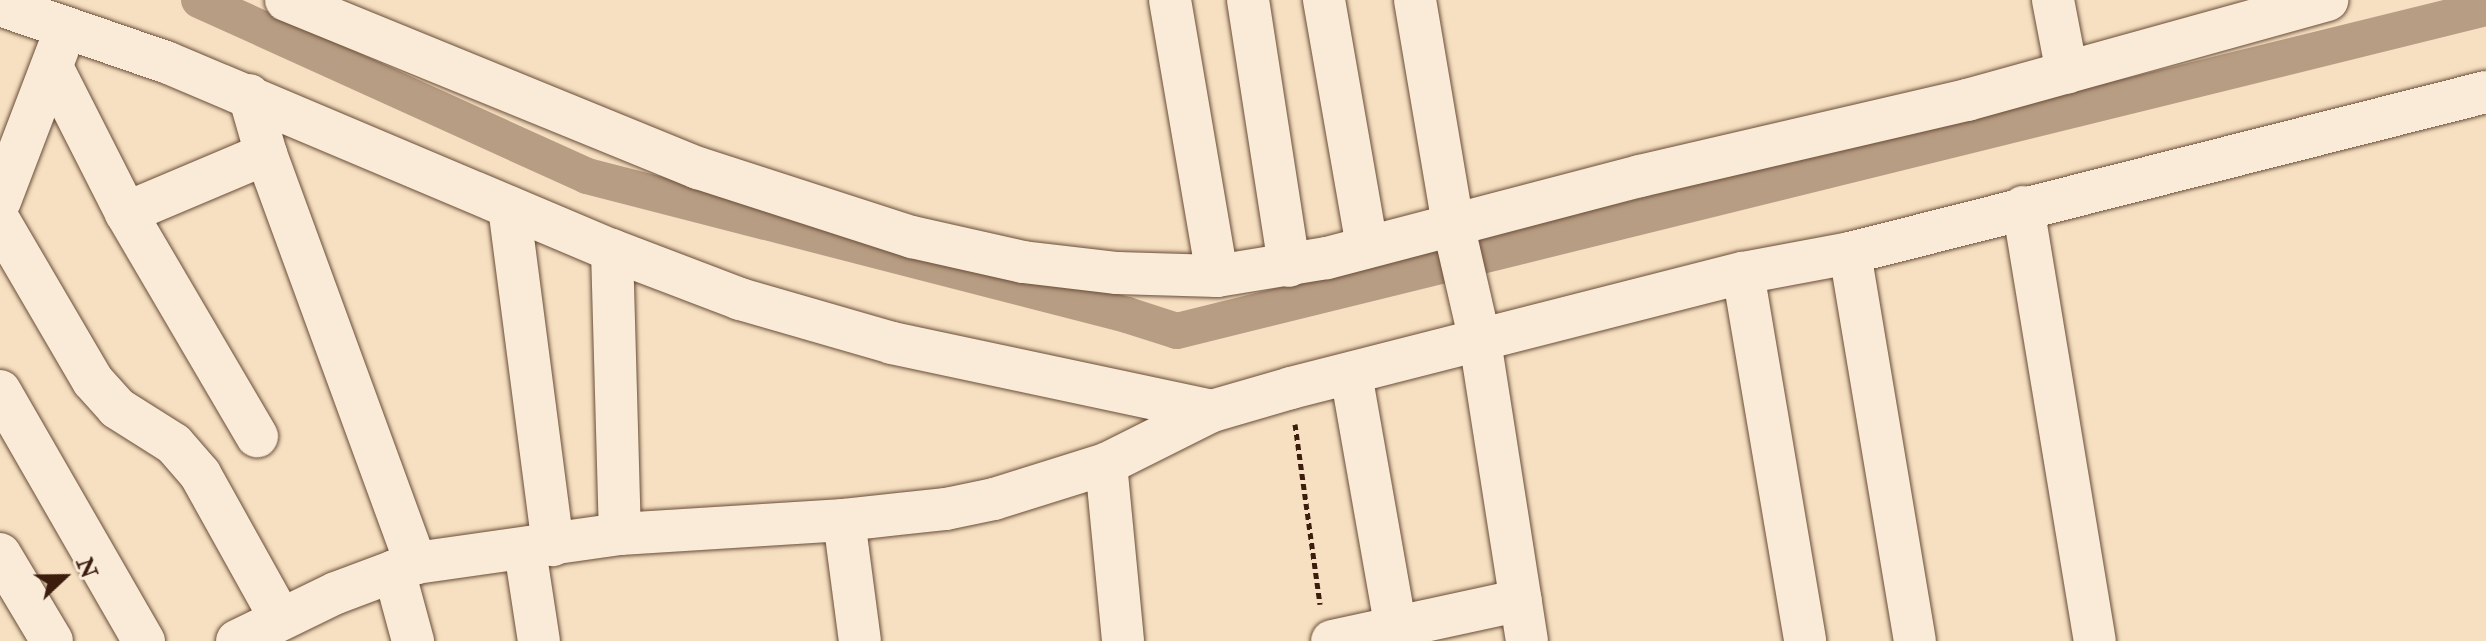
<!DOCTYPE html>
<style>
body{margin:0}
#map{position:relative;width:2486px;height:641px;overflow:hidden;background:#f6e0c1;font-family:"IM FELL Double Pica",serif}
div>[style]{position:absolute}
.canal>*{height:36px;margin:-18px;padding:0 18px;transform-origin:18px;border-radius:18px;background:#b79d83}
.path>*{height:5px;margin-top:-2.5px;transform-origin:0;background:repeating-linear-gradient(90deg,#3c1c0c 0 6px,transparent 0 10px)}
.roads{filter:drop-shadow(0 0 2px #6a4d39) drop-shadow(0 0 2px #6a4d39)}
.minor>*{height:42px;margin:-21px;padding:0 21px;transform-origin:21px;border-radius:21px;background:#f9ebd7}
span{translate:-50% -50%;white-space:nowrap;text-align:center;line-height:1.15;-webkit-text-stroke:7px #f9ebd7;paint-order:stroke}
.north{position:absolute;left:24px;top:537px;width:80px;height:80px;-webkit-text-stroke:6px #f9ebd7;paint-order:stroke;rotate:68deg;font-size:22px;font-weight:700;line-height:32px;text-align:center;color:#3c1c0c}
.north::after{content:'';display:block;margin:auto;width:28px;height:36px;background:#3c1c0c;clip-path:polygon(50% 0,100% 100%,50% 72%,0 100%)}
</style>
<div id="map">
<div class="canal">
<i style="left:199px;top:0;width:426px;rotate:24.4deg"></i>
<i style="left:587px;top:176px;width:558px;rotate:14.43deg"></i>
<i style="left:1127px;top:315px;width:52px;rotate:17.7deg"></i>
<i style="left:1177px;top:331px;width:1348px;rotate:-13.86deg"></i>
</div>
<div class="path">
<i style="left:1295px;top:424px;width:182px;rotate:82.1deg"></i>
</div>
<div class="roads">
<div class="minor">
<i style="left:286px;top:0;width:445px;rotate:22.2deg"></i>
<i style="left:698px;top:168px;width:225px;rotate:17.9deg"></i>
<i style="left:912px;top:237px;width:114px;rotate:12.7deg"></i>
<i style="left:1023px;top:262px;width:95px;rotate:6.7deg"></i>
<i style="left:1117px;top:273px;width:100px;rotate:1.7deg"></i>
<i style="left:1217px;top:276px;width:111px;rotate:-9.3deg"></i>
<i style="left:1327px;top:258px;width:324px;rotate:-14.7deg"></i>
<i style="left:1640px;top:176px;width:336px;rotate:-13.1deg"></i>
<i style="left:1967px;top:100px;width:374px;rotate:-15.5deg"></i>
<i style="left:1170px;top:0;width:280px;rotate:80.3deg"></i>
<i style="left:1248px;top:0;width:269px;rotate:81.2deg"></i>
<i style="left:1324px;top:0;width:251px;rotate:80.1deg"></i>
<i style="left:1415px;top:0;width:227px;rotate:80.4deg"></i>
<i style="left:1453px;top:224px;width:120px;rotate:77deg"></i>
<i style="left:1480px;top:341px;width:304px;rotate:81.1deg"></i>
<i style="left:2053px;top:0;width:74px;rotate:79.1deg"></i>
<i style="left:0;top:5px;width:176px;rotate:19deg"></i>
<i style="left:166px;top:62px;width:484px;rotate:22.9deg"></i>
<i style="left:612px;top:250px;width:137px;rotate:20.9deg"></i>
<i style="left:740px;top:299px;width:158px;rotate:16.1deg"></i>
<i style="left:892px;top:343px;width:327px;rotate:12deg"></i>
<i style="left:52px;top:67px;width:164px;rotate:63.1deg"></i>
<i style="left:126px;top:213px;width:259px;rotate:59.6deg"></i>
<i style="left:249px;top:95px;width:61px;rotate:73.9deg"></i>
<i style="left:266px;top:154px;width:436px;rotate:69.9deg"></i>
<i style="left:0;top:201px;width:163px;rotate:-69.1deg"></i>
<i style="left:509px;top:207px;width:341px;rotate:82.6deg"></i>
<i style="left:2023px;top:207px;width:440px;rotate:80.6deg"></i>
<i style="left:126px;top:213px;width:152px;rotate:-22.9deg"></i>
<i style="left:0;top:222px;width:184px;rotate:59.7deg"></i>
<i style="left:93px;top:381px;width:36px;rotate:48deg"></i>
<i style="left:117px;top:408px;width:67px;rotate:32.3deg"></i>
<i style="left:174px;top:444px;width:40px;rotate:49deg"></i>
<i style="left:200px;top:474px;width:165px;rotate:60.9deg"></i>
<i style="left:612px;top:250px;width:284px;rotate:88.4deg"></i>
<i style="left:1850px;top:253px;width:393px;rotate:80.5deg"></i>
<i style="left:1743px;top:273px;width:373px;rotate:80.4deg"></i>
<i style="left:1351px;top:374px;width:271px;rotate:80deg"></i>
<i style="left:0;top:391px;width:289px;rotate:60.1deg"></i>
<i style="left:1106px;top:464px;width:178px;rotate:84.5deg"></i>
<i style="left:844px;top:520px;width:122px;rotate:82.5deg"></i>
<i style="left:525px;top:550px;width:92px;rotate:81.3deg"></i>
<i style="left:0;top:554px;width:101px;rotate:59.1deg"></i>
<i style="left:394px;top:571px;width:73px;rotate:74.8deg"></i>
<i style="left:237px;top:641px;width:110px;rotate:-25.9deg"></i>
<i style="left:336px;top:593px;width:85px;rotate:-20.6deg"></i>
<i style="left:416px;top:563px;width:206px;rotate:-8.1deg"></i>
<i style="left:620px;top:534px;width:224px;rotate:-3.6deg"></i>
<i style="left:844px;top:520px;width:103px;rotate:-6.2deg"></i>
<i style="left:946px;top:509px;width:49px;rotate:-11.8deg"></i>
<i style="left:994px;top:499px;width:117px;rotate:-17.4deg"></i>
<i style="left:1106px;top:464px;width:119px;rotate:-26.6deg"></i>
<i style="left:1212px;top:411px;width:82px;rotate:-16.2deg"></i>
<i style="left:1291px;top:388px;width:466px;rotate:-14.3deg"></i>
<i style="left:1743px;top:273px;width:109px;rotate:-10.6deg"></i>
<i style="left:1850px;top:253px;width:656px;rotate:-14.21deg"></i>
<i style="left:1332px;top:641px;width:193px;rotate:-12.2deg"></i>
</div>
</div>
<div class="north">N</div>
</div>
